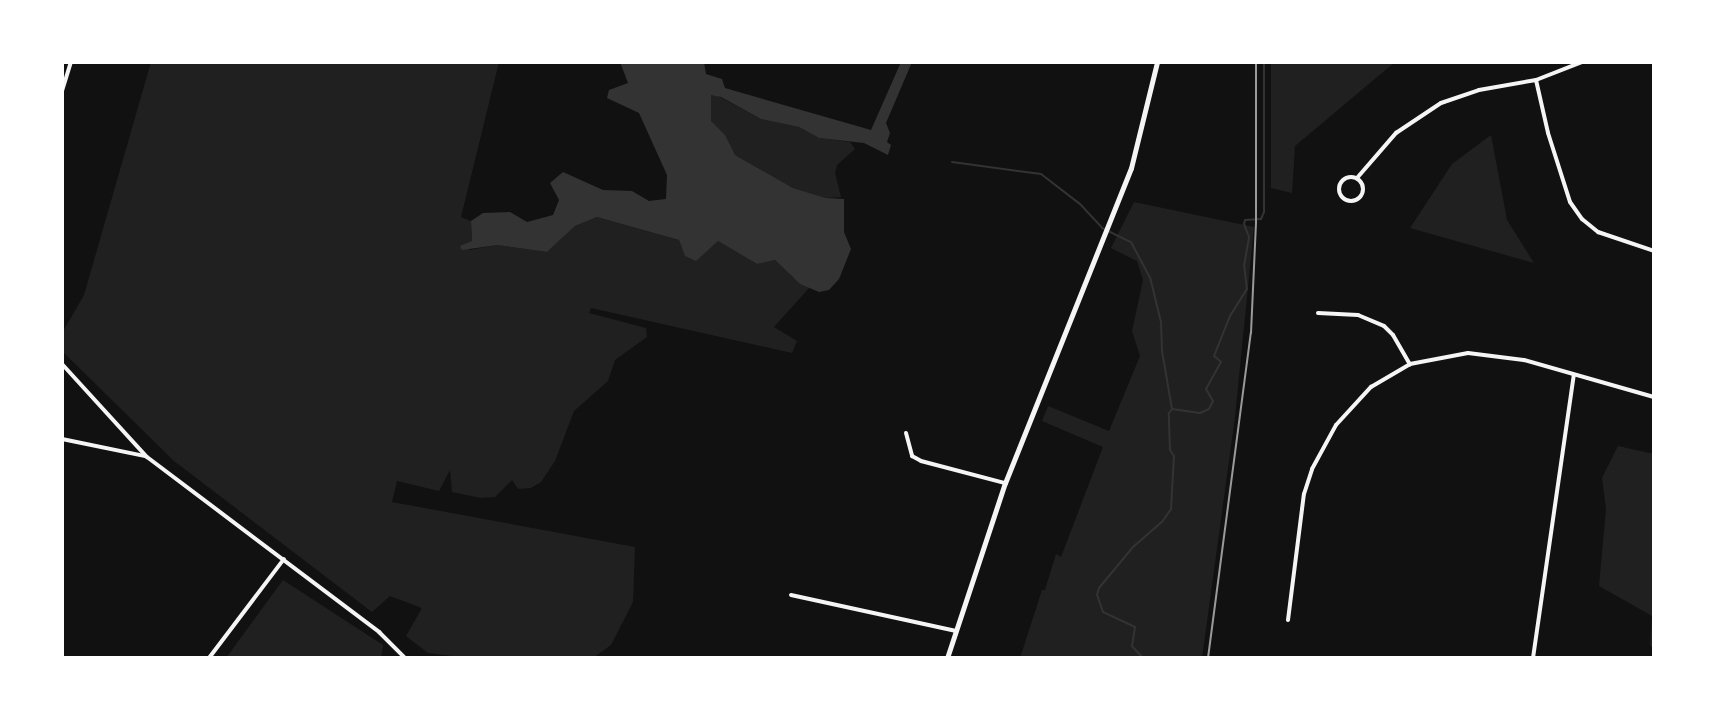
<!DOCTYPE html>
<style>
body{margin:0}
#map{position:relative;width:1716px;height:720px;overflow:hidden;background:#111;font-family:"Fira Sans",sans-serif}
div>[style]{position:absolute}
.green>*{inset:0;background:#202020}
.water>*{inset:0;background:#333}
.stream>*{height:2px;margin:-1px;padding:0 1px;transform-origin:1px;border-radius:1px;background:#333}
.minor>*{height:4px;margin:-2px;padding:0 2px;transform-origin:2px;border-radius:2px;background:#f5f5f5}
.minor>.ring{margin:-2px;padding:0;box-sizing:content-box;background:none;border:4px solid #f5f5f5;border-radius:50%}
.secondary>*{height:5px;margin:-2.5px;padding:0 2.5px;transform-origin:2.5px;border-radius:2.5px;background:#f5f5f5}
.rail>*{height:2px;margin:-1px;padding:0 1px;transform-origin:1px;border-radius:1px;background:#9a9a9a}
span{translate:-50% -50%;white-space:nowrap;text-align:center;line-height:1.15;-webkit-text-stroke:6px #fff;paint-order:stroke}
.frame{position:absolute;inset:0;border:64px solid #fff;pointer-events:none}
</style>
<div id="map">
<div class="green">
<i style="clip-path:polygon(151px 62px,499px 62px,461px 217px,471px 221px,472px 241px,468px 244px,469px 250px,498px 245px,547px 252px,575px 226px,597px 217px,679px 240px,682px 248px,706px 250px,718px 241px,757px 264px,775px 260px,800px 284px,810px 287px,774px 327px,797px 341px,792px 353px,591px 308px,589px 313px,646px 328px,647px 337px,615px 360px,608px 381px,574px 411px,555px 461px,541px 482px,531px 488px,518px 489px,512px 480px,495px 497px,481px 498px,452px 492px,450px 470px,439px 491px,397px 481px,392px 502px,635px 547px,633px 602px,611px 645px,593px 658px,467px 658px,428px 653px,406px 636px,422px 608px,390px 596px,372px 612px,174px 461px,62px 351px,62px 333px,84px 295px)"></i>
<i style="clip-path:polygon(1271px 62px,1395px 62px,1295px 146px,1292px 193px,1271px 188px)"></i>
<i style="clip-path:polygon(714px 94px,761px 119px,799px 127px,819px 138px,850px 142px,855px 149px,837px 165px,835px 173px,841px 197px,826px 198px,793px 188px,735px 155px,711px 121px,711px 95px)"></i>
<i style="clip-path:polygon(1491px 135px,1507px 220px,1534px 263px,1410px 228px,1452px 164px)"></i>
<i style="clip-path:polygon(1134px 202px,1254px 227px,1235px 417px,1202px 658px,1020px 658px,1042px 590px,1045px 590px,1056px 554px,1061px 557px,1103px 447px,1042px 421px,1048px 406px,1109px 431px,1140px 356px,1132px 331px,1143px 280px,1137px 261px,1111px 248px)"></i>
<i style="clip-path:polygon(1618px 446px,1654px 454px,1654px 648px,1650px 646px,1652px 616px,1599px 586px,1606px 509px,1602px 478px)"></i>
<i style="clip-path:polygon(283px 580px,383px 645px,381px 658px,226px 658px)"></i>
</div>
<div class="water">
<i style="clip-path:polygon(620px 62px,704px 62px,706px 74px,722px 79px,725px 88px,871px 130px,901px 62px,912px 62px,886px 123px,890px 133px,887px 142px,891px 145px,888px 155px,864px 143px,819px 138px,799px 127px,761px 119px,721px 97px,711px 95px,711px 121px,725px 135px,735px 155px,793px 188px,826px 198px,844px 199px,844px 232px,851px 249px,839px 279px,829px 290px,819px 292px,800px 284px,775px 260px,757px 264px,718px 241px,696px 261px,685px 256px,679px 240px,597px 217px,575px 226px,547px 252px,498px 245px,462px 250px,460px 246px,472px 241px,471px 221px,483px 213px,510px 212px,527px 222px,553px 215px,559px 200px,550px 183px,563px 172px,603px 190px,632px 191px,649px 201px,666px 199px,667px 175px,639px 113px,607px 98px,609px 90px,628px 83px)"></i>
</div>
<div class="stream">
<i style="left:952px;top:162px;width:90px;rotate:7.7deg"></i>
<i style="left:1041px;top:174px;width:49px;rotate:37.6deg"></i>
<i style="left:1080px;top:204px;width:33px;rotate:47deg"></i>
<i style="left:1102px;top:228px;width:32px;rotate:26deg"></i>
<i style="left:1131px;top:242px;width:40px;rotate:62deg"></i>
<i style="left:1150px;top:277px;width:46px;rotate:76.3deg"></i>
<i style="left:1161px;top:322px;width:29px;rotate:88deg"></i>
<i style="left:1162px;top:351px;width:59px;rotate:80.2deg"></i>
<i style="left:1143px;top:658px;width:16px;rotate:-133deg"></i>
<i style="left:1132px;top:646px;width:19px;rotate:-81deg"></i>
<i style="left:1135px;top:627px;width:35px;rotate:-155deg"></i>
<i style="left:1103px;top:612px;width:18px;rotate:-109deg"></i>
<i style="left:1097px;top:595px;width:7px;rotate:-74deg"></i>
<i style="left:1099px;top:588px;width:53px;rotate:-50.3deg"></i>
<i style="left:1133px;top:547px;width:38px;rotate:-41deg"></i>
<i style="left:1162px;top:522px;width:16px;rotate:-55deg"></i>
<i style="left:1171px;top:509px;width:53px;rotate:-86.8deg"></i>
<i style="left:1174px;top:456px;width:7px;rotate:-124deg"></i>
<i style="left:1170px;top:450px;width:37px;rotate:-92deg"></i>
<i style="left:1169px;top:413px;width:5px;rotate:-53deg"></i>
<i style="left:1172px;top:409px;width:28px;rotate:8deg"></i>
<i style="left:1200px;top:413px;width:10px;rotate:-24deg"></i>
<i style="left:1209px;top:409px;width:9px;rotate:-63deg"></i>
<i style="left:1213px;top:401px;width:14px;rotate:-120deg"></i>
<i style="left:1206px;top:389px;width:31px;rotate:-61deg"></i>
<i style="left:1221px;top:362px;width:9px;rotate:-139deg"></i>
<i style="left:1214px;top:356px;width:43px;rotate:-68.2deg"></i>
<i style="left:1230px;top:316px;width:32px;rotate:-58deg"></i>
<i style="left:1247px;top:289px;width:23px;rotate:-97deg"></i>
<i style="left:1244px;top:266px;width:29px;rotate:-80deg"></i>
<i style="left:1249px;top:237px;width:14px;rotate:-111deg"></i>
<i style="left:1244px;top:224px;width:4px;rotate:-76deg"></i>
<i style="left:1245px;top:220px;width:16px;rotate:-4deg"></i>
<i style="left:1261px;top:219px;width:8px;rotate:-67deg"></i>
<i style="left:1264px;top:212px;width:150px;rotate:-90deg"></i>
</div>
<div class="minor">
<i style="left:1536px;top:80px;width:54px;rotate:77.2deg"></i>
<i style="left:1548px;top:133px;width:72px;rotate:72.3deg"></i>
<i style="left:1570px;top:202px;width:21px;rotate:55deg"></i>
<i style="left:1582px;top:219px;width:21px;rotate:39deg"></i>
<i style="left:1598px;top:232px;width:59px;rotate:18.7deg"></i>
<i style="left:62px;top:91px;width:30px;rotate:-73deg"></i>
<i class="ring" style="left:1339px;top:177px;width:20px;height:20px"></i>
<i style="left:1357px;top:178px;width:60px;rotate:-49.1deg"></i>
<i style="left:1396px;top:133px;width:54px;rotate:-33.7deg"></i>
<i style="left:1441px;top:103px;width:40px;rotate:-18.9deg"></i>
<i style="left:1479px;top:90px;width:58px;rotate:-10deg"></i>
<i style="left:1536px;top:80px;width:49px;rotate:-21.4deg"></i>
<i style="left:1318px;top:313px;width:40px;rotate:2.9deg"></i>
<i style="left:1358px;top:315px;width:28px;rotate:23deg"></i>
<i style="left:1384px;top:326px;width:13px;rotate:45deg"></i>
<i style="left:1393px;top:335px;width:34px;rotate:60deg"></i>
<i style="left:62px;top:364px;width:126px;rotate:47.6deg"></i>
<i style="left:147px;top:457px;width:291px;rotate:37deg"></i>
<i style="left:379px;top:632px;width:37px;rotate:45deg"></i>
<i style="left:906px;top:433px;width:24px;rotate:75deg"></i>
<i style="left:912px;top:456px;width:10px;rotate:29deg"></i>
<i style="left:921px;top:461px;width:87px;rotate:14.7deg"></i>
<i style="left:62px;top:439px;width:85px;rotate:11.6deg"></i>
<i style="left:791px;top:595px;width:169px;rotate:12.3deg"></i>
<i style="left:1288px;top:620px;width:127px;rotate:-82.8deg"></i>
<i style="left:1304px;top:494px;width:26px;rotate:-72deg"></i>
<i style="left:1312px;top:469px;width:50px;rotate:-61.4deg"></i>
<i style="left:1336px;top:425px;width:52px;rotate:-47.4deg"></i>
<i style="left:1371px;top:387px;width:45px;rotate:-30.5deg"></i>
<i style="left:1410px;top:364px;width:59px;rotate:-10.7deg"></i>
<i style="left:1468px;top:353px;width:56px;rotate:7.1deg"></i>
<i style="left:1524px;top:360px;width:135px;rotate:15.9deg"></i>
<i style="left:209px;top:658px;width:124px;rotate:-52.9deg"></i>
<i style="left:1400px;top:658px;width:10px"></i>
<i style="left:1533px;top:658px;width:286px;rotate:-81.8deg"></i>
</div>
<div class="secondary">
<i style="left:947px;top:658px;width:184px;rotate:-71.7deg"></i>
<i style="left:1005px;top:483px;width:339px;rotate:-68.2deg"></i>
<i style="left:1131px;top:168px;width:109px;rotate:-76.2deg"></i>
</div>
<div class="rail">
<i style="left:1208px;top:658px;width:328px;rotate:-82.5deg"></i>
<i style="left:1251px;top:333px;width:111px;rotate:-87.4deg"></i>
<i style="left:1256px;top:222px;width:160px;rotate:-90deg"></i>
</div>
<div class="frame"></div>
</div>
